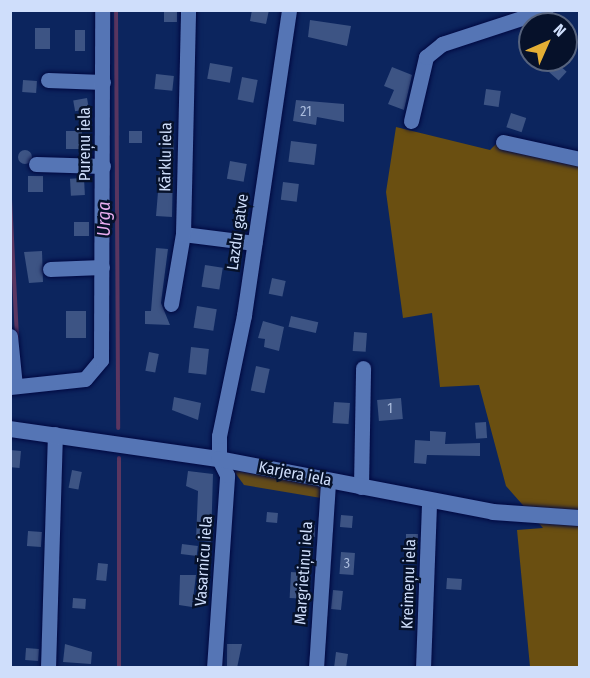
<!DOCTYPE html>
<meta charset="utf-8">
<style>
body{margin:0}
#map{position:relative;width:590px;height:678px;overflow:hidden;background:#0c255e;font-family:"Fira Sans Condensed",sans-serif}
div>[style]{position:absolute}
.green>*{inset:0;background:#644c19}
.forest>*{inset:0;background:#6a4f11}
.stream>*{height:4px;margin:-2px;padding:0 2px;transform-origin:2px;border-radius:2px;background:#5b3660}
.building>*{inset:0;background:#3d5484;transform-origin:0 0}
.round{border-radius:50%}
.roads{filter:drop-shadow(0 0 2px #000841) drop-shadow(0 0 2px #000841)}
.minor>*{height:15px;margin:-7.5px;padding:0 7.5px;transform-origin:7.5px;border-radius:7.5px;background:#5575b5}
.tertiary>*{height:16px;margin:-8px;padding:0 8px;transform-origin:8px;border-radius:8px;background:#5575b5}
span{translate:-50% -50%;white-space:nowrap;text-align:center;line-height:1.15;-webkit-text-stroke:5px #06112a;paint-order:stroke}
.number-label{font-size:14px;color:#aabcdd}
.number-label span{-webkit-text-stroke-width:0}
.street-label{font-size:16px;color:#cfdefb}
.water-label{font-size:18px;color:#e9adf0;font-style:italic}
.frame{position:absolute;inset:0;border:12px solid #cfdefb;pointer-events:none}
.north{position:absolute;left:518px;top:12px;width:60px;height:60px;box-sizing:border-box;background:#06112a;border:2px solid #56637e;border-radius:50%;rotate:45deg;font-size:16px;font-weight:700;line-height:24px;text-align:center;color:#cfdefb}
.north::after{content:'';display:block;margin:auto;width:21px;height:27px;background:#e3ae35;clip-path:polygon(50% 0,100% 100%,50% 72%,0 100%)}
</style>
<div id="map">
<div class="green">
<i style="clip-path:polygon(233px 470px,321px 487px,321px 498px,244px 485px)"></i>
</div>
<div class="forest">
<i style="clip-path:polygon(396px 127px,490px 150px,505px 135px,579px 154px,579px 667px,530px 667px,517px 530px,543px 528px,506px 486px,479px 385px,440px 387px,432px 313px,403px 318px,386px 192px)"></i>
</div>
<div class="stream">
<i style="left:116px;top:10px;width:418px;rotate:89.7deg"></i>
<i style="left:10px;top:199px;width:140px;rotate:87.1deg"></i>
<i style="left:119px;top:458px;width:210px;rotate:90deg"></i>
</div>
<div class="building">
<i style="left:164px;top:10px;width:13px;height:12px"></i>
<i style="clip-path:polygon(252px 10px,269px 10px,266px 24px,250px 21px)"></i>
<i style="clip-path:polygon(310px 20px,351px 26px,347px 46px,308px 37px)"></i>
<i style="left:35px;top:28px;width:15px;height:21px"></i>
<i style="left:75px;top:30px;width:10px;height:21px"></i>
<i style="clip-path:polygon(566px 32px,577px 34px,570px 63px,566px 63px)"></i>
<i style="left:210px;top:63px;width:23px;height:16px;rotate:10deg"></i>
<i style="left:557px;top:63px;width:13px;height:12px;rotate:42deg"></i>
<i style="clip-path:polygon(392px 67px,412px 75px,404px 110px,388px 104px,394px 90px,384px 86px)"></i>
<i style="left:156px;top:74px;width:18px;height:15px;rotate:6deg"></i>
<i style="left:242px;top:77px;width:16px;height:23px;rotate:11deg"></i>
<i style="left:23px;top:80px;width:14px;height:12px;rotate:4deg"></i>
<i style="left:486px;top:89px;width:15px;height:16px;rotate:8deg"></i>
<i style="left:87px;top:98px;width:11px;height:14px;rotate:80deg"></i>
<i style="clip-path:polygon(296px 100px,344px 104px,344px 122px,317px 117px,316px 125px,293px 121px)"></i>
<i style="left:511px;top:113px;width:16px;height:15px;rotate:18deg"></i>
<i style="left:66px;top:131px;width:16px;height:18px"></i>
<i style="left:129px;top:131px;width:13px;height:12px"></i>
<i style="clip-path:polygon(173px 137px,174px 150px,162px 150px,162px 138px)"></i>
<i style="left:291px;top:141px;width:26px;height:21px;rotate:7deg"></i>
<i class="round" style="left:18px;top:150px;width:14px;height:14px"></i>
<i style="left:230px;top:161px;width:17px;height:18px;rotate:10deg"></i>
<i style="clip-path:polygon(160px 168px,173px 168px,172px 217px,156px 216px)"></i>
<i style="left:28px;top:176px;width:15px;height:16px"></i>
<i style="left:84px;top:178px;width:17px;height:14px;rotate:87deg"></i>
<i style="left:283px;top:182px;width:16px;height:18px;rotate:7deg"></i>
<i style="left:74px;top:222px;width:15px;height:14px"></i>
<i style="clip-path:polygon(156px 248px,168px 249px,161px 303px,170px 325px,145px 324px,145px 311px,151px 311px)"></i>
<i style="clip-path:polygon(42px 251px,43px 282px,29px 283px,24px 252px)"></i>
<i style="left:205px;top:265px;width:18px;height:22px;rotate:9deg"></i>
<i style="left:272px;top:278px;width:14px;height:16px;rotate:12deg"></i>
<i style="left:197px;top:306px;width:20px;height:22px;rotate:9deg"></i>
<i style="left:66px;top:311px;width:20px;height:27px"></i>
<i style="left:291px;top:316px;width:28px;height:11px;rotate:13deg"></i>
<i style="clip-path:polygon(263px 321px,284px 327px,279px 351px,264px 347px,265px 339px,258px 338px)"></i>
<i style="left:354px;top:332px;width:13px;height:19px;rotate:4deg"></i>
<i style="left:191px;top:347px;width:18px;height:26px;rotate:6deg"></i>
<i style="left:149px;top:352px;width:10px;height:19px;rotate:11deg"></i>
<i style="left:256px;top:366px;width:14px;height:25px;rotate:12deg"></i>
<i style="clip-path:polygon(174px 397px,201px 403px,198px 420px,172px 410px)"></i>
<i style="left:401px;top:398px;width:21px;height:24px;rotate:85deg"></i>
<i style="left:334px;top:402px;width:16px;height:21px;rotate:4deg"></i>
<i style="left:486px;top:422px;width:16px;height:11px;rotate:86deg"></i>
<i style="clip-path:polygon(430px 431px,446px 432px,445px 444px,480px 443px,480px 456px,427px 455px,426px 464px,414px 463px,415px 440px,430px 441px)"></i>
<i style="left:10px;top:450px;width:11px;height:17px;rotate:5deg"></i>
<i style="left:72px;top:470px;width:10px;height:18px;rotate:11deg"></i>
<i style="clip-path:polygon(188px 471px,213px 474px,211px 542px,196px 540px,198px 491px,186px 486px)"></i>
<i style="left:267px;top:512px;width:11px;height:10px;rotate:5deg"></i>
<i style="left:341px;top:515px;width:12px;height:12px;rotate:5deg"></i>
<i style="clip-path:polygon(309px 525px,315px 525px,315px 537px,308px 536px)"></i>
<i style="left:28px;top:531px;width:14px;height:15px;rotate:4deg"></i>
<i style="left:406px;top:534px;width:12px;height:10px"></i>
<i style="left:182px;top:544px;width:16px;height:10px;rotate:7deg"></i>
<i style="left:341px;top:552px;width:14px;height:22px;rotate:4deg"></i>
<i style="left:98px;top:563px;width:10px;height:17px;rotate:6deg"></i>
<i style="left:291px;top:572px;width:17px;height:26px;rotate:3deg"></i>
<i style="clip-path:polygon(180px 575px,196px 575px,192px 607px,179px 605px)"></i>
<i style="left:447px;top:578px;width:15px;height:11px;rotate:4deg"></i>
<i style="left:333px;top:590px;width:10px;height:19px;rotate:6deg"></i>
<i style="left:73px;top:598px;width:13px;height:10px;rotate:4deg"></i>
<i style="clip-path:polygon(65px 644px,92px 652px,91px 664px,63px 662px)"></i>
<i style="clip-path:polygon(227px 644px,242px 644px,237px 668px,227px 668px)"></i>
<i style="left:26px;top:648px;width:13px;height:12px;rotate:4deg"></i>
<i style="clip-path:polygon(336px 652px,348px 654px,346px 668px,334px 668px)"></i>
</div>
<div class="roads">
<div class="minor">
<i style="left:48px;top:80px;width:55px;rotate:2.1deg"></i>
<i style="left:411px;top:121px;width:66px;rotate:-76.8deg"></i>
<i style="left:426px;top:57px;width:21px;rotate:-39deg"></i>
<i style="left:442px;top:44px;width:109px;rotate:-18.1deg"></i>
<i style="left:503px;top:142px;width:79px;rotate:12.4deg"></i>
<i style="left:36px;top:164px;width:67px;rotate:1.7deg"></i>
<i style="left:183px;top:234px;width:72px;rotate:7.2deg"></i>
<i style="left:50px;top:269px;width:52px;rotate:-2.2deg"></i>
<i style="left:171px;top:304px;width:71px;rotate:-80.3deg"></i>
<i style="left:183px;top:234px;width:224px;rotate:-88.7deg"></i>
<i style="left:10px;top:336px;width:50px;rotate:84.3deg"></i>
<i style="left:10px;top:387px;width:75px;rotate:-6.1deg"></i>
<i style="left:85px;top:379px;width:25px;rotate:-50deg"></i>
<i style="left:101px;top:360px;width:350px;rotate:-89.8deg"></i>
<i style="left:361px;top:487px;width:119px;rotate:-89deg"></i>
<i style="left:48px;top:668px;width:234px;rotate:-88.3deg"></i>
<i style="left:214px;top:668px;width:193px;rotate:-86.1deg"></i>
<i style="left:227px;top:475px;width:18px;rotate:-117deg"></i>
<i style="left:219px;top:459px;width:23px;rotate:-90deg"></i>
<i style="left:219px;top:436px;width:124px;rotate:-78.3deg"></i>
<i style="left:244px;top:315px;width:308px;rotate:-81.6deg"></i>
<i style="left:316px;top:668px;width:187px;rotate:-86.3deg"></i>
<i style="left:423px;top:668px;width:167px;rotate:-87.9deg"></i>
</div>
<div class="tertiary">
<i style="left:10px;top:429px;width:211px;rotate:8.2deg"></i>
<i style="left:219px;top:459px;width:279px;rotate:10.9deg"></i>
<i style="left:493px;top:512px;width:86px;rotate:4deg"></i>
</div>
</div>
<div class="number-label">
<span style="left:306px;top:112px">21</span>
<span style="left:390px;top:409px">1</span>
<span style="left:347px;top:564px">3</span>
</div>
<div class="street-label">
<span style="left:85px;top:144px;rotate:-90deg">Pureņu iela</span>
<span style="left:166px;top:157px;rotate:-89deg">Kārklu iela</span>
<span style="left:238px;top:232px;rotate:-82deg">Lazdu gatve</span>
<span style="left:295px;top:474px;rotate:11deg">Karjera iela</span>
<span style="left:204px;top:561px;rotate:-86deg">Vasarnīcu iela</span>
<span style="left:304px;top:573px;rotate:-86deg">Margrietiņu iela</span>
<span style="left:409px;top:584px;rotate:-88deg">Kreimeņu iela</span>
</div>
<div class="water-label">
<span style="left:104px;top:219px;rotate:-90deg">Urga</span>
</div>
<div class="frame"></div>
<div class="north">N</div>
</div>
